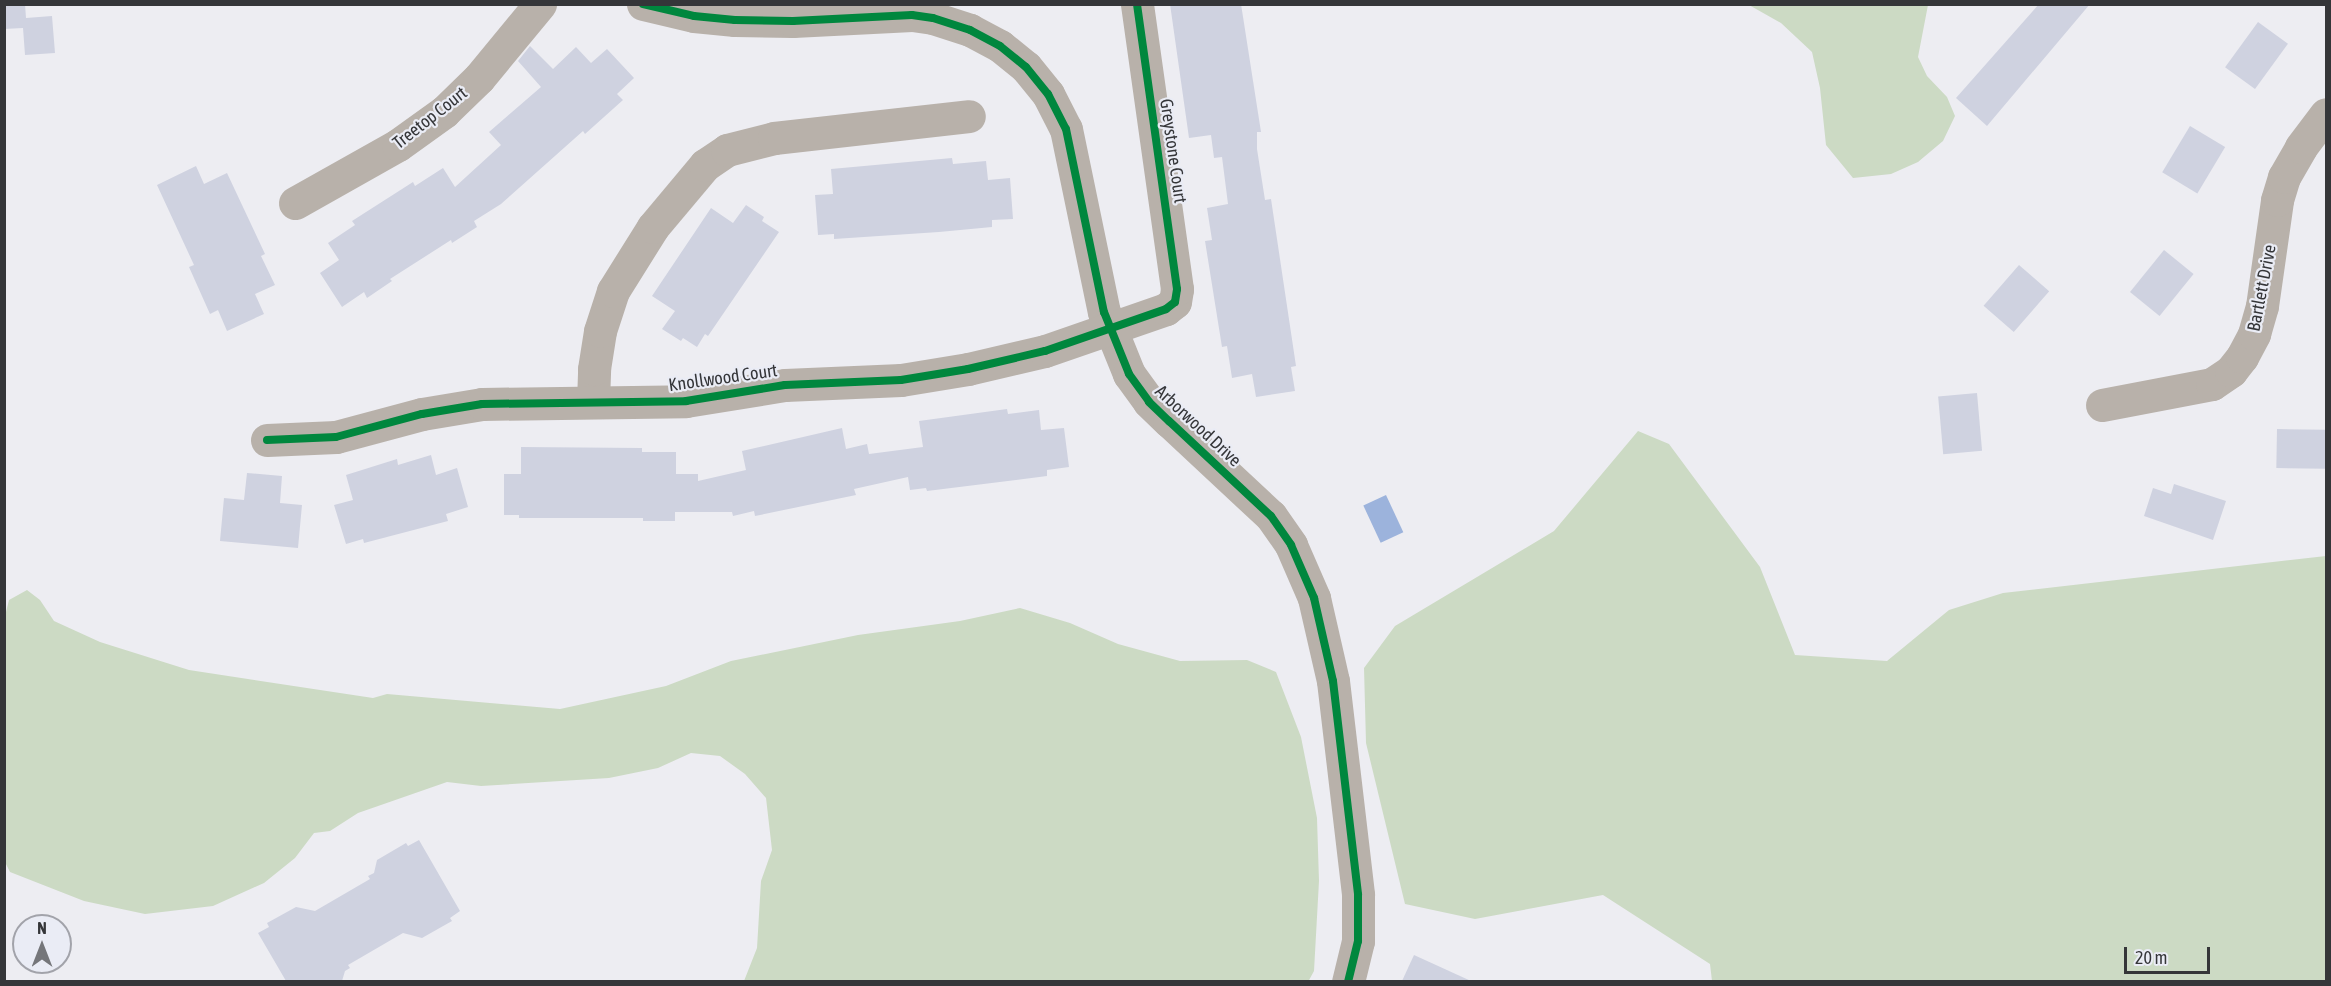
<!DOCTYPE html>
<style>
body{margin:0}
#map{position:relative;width:2331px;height:986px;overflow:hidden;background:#ededf2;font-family:"Asap Condensed",sans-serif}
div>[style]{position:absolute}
.green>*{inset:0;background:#ccdac4}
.water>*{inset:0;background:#9cb3dc;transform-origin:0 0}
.building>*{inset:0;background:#cfd2e0;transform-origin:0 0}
.minor>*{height:33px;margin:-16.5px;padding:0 16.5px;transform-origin:16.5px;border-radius:16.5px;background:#b8b1aa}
.cycleway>*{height:8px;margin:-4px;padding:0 4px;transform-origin:4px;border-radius:4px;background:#00873e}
span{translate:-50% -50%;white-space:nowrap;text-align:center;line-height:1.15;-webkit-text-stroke:4.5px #eaecf5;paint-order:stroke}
.street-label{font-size:18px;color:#353639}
.frame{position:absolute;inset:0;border:6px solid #353639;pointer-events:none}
.north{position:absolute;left:12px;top:914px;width:60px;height:60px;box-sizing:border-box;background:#eaecf5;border:2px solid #a2a3aa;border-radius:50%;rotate:0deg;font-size:16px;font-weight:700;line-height:24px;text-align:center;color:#353639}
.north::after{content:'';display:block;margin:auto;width:21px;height:27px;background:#75767a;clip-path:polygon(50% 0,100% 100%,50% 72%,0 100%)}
.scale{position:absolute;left:2124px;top:947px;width:86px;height:27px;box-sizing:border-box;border:3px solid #353639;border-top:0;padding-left:8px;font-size:18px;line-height:21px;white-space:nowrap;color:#353639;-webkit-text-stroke:4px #eaecf5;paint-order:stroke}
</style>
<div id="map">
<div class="green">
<i style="clip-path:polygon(1749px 5px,1928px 5px,1918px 57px,1927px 76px,1947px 97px,1955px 116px,1943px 141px,1918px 162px,1891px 174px,1853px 178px,1826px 145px,1820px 88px,1812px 52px,1781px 23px)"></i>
<i style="clip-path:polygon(1638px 431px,1669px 444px,1760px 567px,1795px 655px,1887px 661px,1949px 610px,2003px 593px,2326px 556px,2326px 981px,1712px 981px,1710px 964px,1603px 895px,1475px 919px,1405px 904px,1366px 743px,1364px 668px,1395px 626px,1554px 531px)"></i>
<i style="clip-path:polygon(27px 590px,40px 600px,54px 621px,100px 642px,189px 670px,373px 698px,387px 694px,560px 709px,666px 686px,731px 661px,858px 635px,960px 621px,1020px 608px,1070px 623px,1118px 644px,1180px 661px,1247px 660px,1276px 672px,1301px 737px,1317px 818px,1319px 881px,1314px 971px,1308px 982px,744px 981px,757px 948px,761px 881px,772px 850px,766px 798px,745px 774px,720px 756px,691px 753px,658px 768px,609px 778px,481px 786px,447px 782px,358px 813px,330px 831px,314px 833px,295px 858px,264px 883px,213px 906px,145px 914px,84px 901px,10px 872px,5px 862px,5px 616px,9px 600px)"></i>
</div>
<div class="water">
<i style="left:1386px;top:495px;width:41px;height:25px;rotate:65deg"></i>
</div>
<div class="building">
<i style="clip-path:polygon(4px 4px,25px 4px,26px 18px,52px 16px,55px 53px,25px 55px,23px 28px,4px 29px)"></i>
<i style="clip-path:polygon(1170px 4px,1241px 4px,1261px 132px,1257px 132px,1257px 149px,1265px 200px,1271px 199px,1296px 366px,1291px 367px,1295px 391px,1256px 397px,1252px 374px,1232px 378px,1227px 346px,1222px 347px,1205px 241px,1212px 240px,1207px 208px,1228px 204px,1222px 157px,1214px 158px,1211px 135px,1189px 138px)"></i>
<i style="clip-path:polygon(2039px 4px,2090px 4px,1987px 126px,1956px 98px)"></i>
<i style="left:2258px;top:22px;width:37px;height:56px;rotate:36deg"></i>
<i style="clip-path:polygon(530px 46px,553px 69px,576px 47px,591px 63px,607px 49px,634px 78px,617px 94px,623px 100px,585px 134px,583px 131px,501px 204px,474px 221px,477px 227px,452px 243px,451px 240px,390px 279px,392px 281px,367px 298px,364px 292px,342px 307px,320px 273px,339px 260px,328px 243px,355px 225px,352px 221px,413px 182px,415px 186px,443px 168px,455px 187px,501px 145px,489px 132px,541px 87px,518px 61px)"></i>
<i style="left:2190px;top:126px;width:41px;height:54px;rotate:31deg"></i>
<i style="clip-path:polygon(952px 158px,953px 164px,986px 161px,988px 180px,1010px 178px,1013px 219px,992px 220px,992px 227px,939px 232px,834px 239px,834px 234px,818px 235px,815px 195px,833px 194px,831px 169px)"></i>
<i style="clip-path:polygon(196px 166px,204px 184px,227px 173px,265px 254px,261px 256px,275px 285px,255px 294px,264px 314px,227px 331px,218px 310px,210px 314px,189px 267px,194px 265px,157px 185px)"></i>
<i style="clip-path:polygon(746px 205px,764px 217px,762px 221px,779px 232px,708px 336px,705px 334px,697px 347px,683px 338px,681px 341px,662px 329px,675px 311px,652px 296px,711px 208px,733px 223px)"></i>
<i style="left:2164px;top:250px;width:38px;height:54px;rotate:39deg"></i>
<i style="left:2019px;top:265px;width:40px;height:54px;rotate:41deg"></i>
<i style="left:1977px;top:393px;width:58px;height:39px;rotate:85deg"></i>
<i style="clip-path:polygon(1007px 409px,1008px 414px,1039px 410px,1041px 430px,1064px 428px,1069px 467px,1047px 470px,1047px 476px,927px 491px,926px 488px,910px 490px,908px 477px,854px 489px,856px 495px,755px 516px,754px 511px,733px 516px,732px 512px,675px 512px,675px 521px,643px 521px,643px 518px,519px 518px,519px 515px,504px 515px,504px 474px,521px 474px,521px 447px,642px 448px,642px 452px,676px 452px,676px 474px,698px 474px,698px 481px,746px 470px,742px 451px,842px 428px,846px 449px,867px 444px,869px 454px,923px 447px,919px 421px)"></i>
<i style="left:2277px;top:429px;width:49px;height:39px;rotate:1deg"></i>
<i style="clip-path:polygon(431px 455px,436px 475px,457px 468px,468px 507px,446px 514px,448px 521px,364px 543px,363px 539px,346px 544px,334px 505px,353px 500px,346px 475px,397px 459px,398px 465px)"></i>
<i style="clip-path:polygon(247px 473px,282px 476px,280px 503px,302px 505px,298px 548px,220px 541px,224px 498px,244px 500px)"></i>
<i style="clip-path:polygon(2174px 484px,2226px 501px,2213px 540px,2144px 516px,2153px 488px,2171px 494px)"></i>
<i style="clip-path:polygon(419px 840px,460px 911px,450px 918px,452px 921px,422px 938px,403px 933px,348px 965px,350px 968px,345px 971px,342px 981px,286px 981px,258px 933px,269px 927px,267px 923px,296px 907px,315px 911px,370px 879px,368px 876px,374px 873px,377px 860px,406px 843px,408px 846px)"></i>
<i style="clip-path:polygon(1414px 955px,1471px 981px,1402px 981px)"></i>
</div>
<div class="minor">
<i style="left:643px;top:4px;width:52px;rotate:13.2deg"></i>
<i style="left:694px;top:16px;width:41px;rotate:5.6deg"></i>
<i style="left:735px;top:20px;width:58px;rotate:1deg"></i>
<i style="left:793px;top:21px;width:119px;rotate:-2.9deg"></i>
<i style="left:912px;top:15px;width:21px;rotate:8deg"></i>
<i style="left:933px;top:18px;width:39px;rotate:18deg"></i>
<i style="left:970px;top:30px;width:34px;rotate:28deg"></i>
<i style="left:1000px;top:46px;width:33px;rotate:39deg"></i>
<i style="left:1026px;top:67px;width:35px;rotate:51deg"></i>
<i style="left:1048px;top:94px;width:39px;rotate:63deg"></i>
<i style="left:1066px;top:129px;width:187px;rotate:78.3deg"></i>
<i style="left:1104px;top:312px;width:67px;rotate:68deg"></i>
<i style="left:1129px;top:374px;width:34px;rotate:54deg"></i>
<i style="left:1149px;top:402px;width:28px;rotate:44deg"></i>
<i style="left:1169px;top:421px;width:139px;rotate:43deg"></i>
<i style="left:1271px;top:516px;width:35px;rotate:55deg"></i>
<i style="left:1291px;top:545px;width:58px;rotate:66.5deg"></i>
<i style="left:1314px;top:598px;width:85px;rotate:77.1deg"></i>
<i style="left:1333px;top:681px;width:215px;rotate:83.3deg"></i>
<i style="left:1358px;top:895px;width:46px;rotate:90deg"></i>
<i style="left:1358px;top:941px;width:42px;rotate:103.7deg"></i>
<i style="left:295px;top:203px;width:118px;rotate:-29.4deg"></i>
<i style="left:398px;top:145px;width:57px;rotate:-35.7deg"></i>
<i style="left:444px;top:112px;width:49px;rotate:-44.2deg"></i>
<i style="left:479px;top:78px;width:96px;rotate:-50.5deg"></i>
<i style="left:593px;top:402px;width:33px;rotate:-88deg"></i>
<i style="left:594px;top:369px;width:38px;rotate:-81deg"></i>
<i style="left:600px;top:331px;width:42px;rotate:-72deg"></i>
<i style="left:613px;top:291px;width:75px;rotate:-58deg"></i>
<i style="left:653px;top:227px;width:81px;rotate:-50deg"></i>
<i style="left:705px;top:165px;width:27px;rotate:-34deg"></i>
<i style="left:727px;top:150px;width:49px;rotate:-14.3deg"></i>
<i style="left:774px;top:138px;width:196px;rotate:-6.4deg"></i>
<i style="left:2102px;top:405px;width:112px;rotate:-10.8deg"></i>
<i style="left:2212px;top:384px;width:23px;rotate:-34deg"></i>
<i style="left:2231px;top:371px;width:18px;rotate:-52deg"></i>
<i style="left:2242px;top:357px;width:26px;rotate:-62deg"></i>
<i style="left:2254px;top:334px;width:29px;rotate:-74deg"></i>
<i style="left:2262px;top:306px;width:107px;rotate:-81.9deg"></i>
<i style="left:2277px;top:200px;width:24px;rotate:-73deg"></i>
<i style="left:2284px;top:177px;width:34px;rotate:-60deg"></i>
<i style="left:2301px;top:147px;width:41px;rotate:-52.9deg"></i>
<i style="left:267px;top:440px;width:69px;rotate:-2.5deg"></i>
<i style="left:336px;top:437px;width:89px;rotate:-15deg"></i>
<i style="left:422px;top:414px;width:61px;rotate:-9.5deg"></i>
<i style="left:482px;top:404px;width:204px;rotate:-0.8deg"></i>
<i style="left:686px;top:401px;width:100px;rotate:-9.2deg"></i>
<i style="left:785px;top:385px;width:116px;rotate:-2.5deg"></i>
<i style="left:901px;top:380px;width:68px;rotate:-9.3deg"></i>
<i style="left:968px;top:369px;width:79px;rotate:-13.2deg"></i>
<i style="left:1045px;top:351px;width:128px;rotate:-19.1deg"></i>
<i style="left:1166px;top:309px;width:11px;rotate:-38deg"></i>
<i style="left:1175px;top:302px;width:13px;rotate:-81deg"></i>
<i style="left:1177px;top:289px;width:288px;rotate:-98deg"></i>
</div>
<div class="cycleway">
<i style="left:643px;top:4px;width:52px;rotate:13.2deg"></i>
<i style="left:694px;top:16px;width:41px;rotate:5.6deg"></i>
<i style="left:735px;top:20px;width:58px;rotate:1deg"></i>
<i style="left:793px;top:21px;width:119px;rotate:-2.9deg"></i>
<i style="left:912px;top:15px;width:21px;rotate:8deg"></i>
<i style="left:933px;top:18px;width:39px;rotate:18deg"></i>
<i style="left:970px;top:30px;width:34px;rotate:28deg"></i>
<i style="left:1000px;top:46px;width:33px;rotate:39deg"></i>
<i style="left:1026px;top:67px;width:35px;rotate:51deg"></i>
<i style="left:1048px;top:94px;width:39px;rotate:63deg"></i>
<i style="left:1066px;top:129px;width:187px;rotate:78.3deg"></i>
<i style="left:1104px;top:312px;width:67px;rotate:68deg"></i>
<i style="left:1129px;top:374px;width:34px;rotate:54deg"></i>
<i style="left:1149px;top:402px;width:28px;rotate:44deg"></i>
<i style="left:1169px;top:421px;width:139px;rotate:43deg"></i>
<i style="left:1271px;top:516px;width:35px;rotate:55deg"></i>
<i style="left:1291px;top:545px;width:58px;rotate:66.5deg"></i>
<i style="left:1314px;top:598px;width:85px;rotate:77.1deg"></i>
<i style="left:1333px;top:681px;width:215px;rotate:83.3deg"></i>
<i style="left:1358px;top:895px;width:46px;rotate:90deg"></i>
<i style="left:1358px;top:941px;width:42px;rotate:103.7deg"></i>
<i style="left:267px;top:440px;width:69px;rotate:-2.5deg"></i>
<i style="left:336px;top:437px;width:89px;rotate:-15deg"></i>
<i style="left:422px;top:414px;width:61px;rotate:-9.5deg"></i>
<i style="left:482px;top:404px;width:204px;rotate:-0.8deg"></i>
<i style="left:686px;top:401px;width:100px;rotate:-9.2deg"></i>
<i style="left:785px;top:385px;width:116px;rotate:-2.5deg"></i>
<i style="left:901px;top:380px;width:68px;rotate:-9.3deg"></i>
<i style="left:968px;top:369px;width:79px;rotate:-13.2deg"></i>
<i style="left:1045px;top:351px;width:128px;rotate:-19.1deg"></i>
<i style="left:1166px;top:309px;width:11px;rotate:-38deg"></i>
<i style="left:1175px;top:302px;width:13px;rotate:-81deg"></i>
<i style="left:1177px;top:289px;width:288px;rotate:-98deg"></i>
</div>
<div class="street-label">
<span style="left:430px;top:118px;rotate:-38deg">Treetop Court</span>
<span style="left:1173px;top:151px;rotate:82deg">Greystone Court</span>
<span style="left:2262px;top:288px;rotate:-79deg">Bartlett Drive</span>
<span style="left:723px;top:378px;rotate:-8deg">Knollwood Court</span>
<span style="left:1198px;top:426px;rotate:43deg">Arborwood Drive</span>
</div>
<div class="frame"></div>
<div class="north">N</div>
<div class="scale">20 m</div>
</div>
